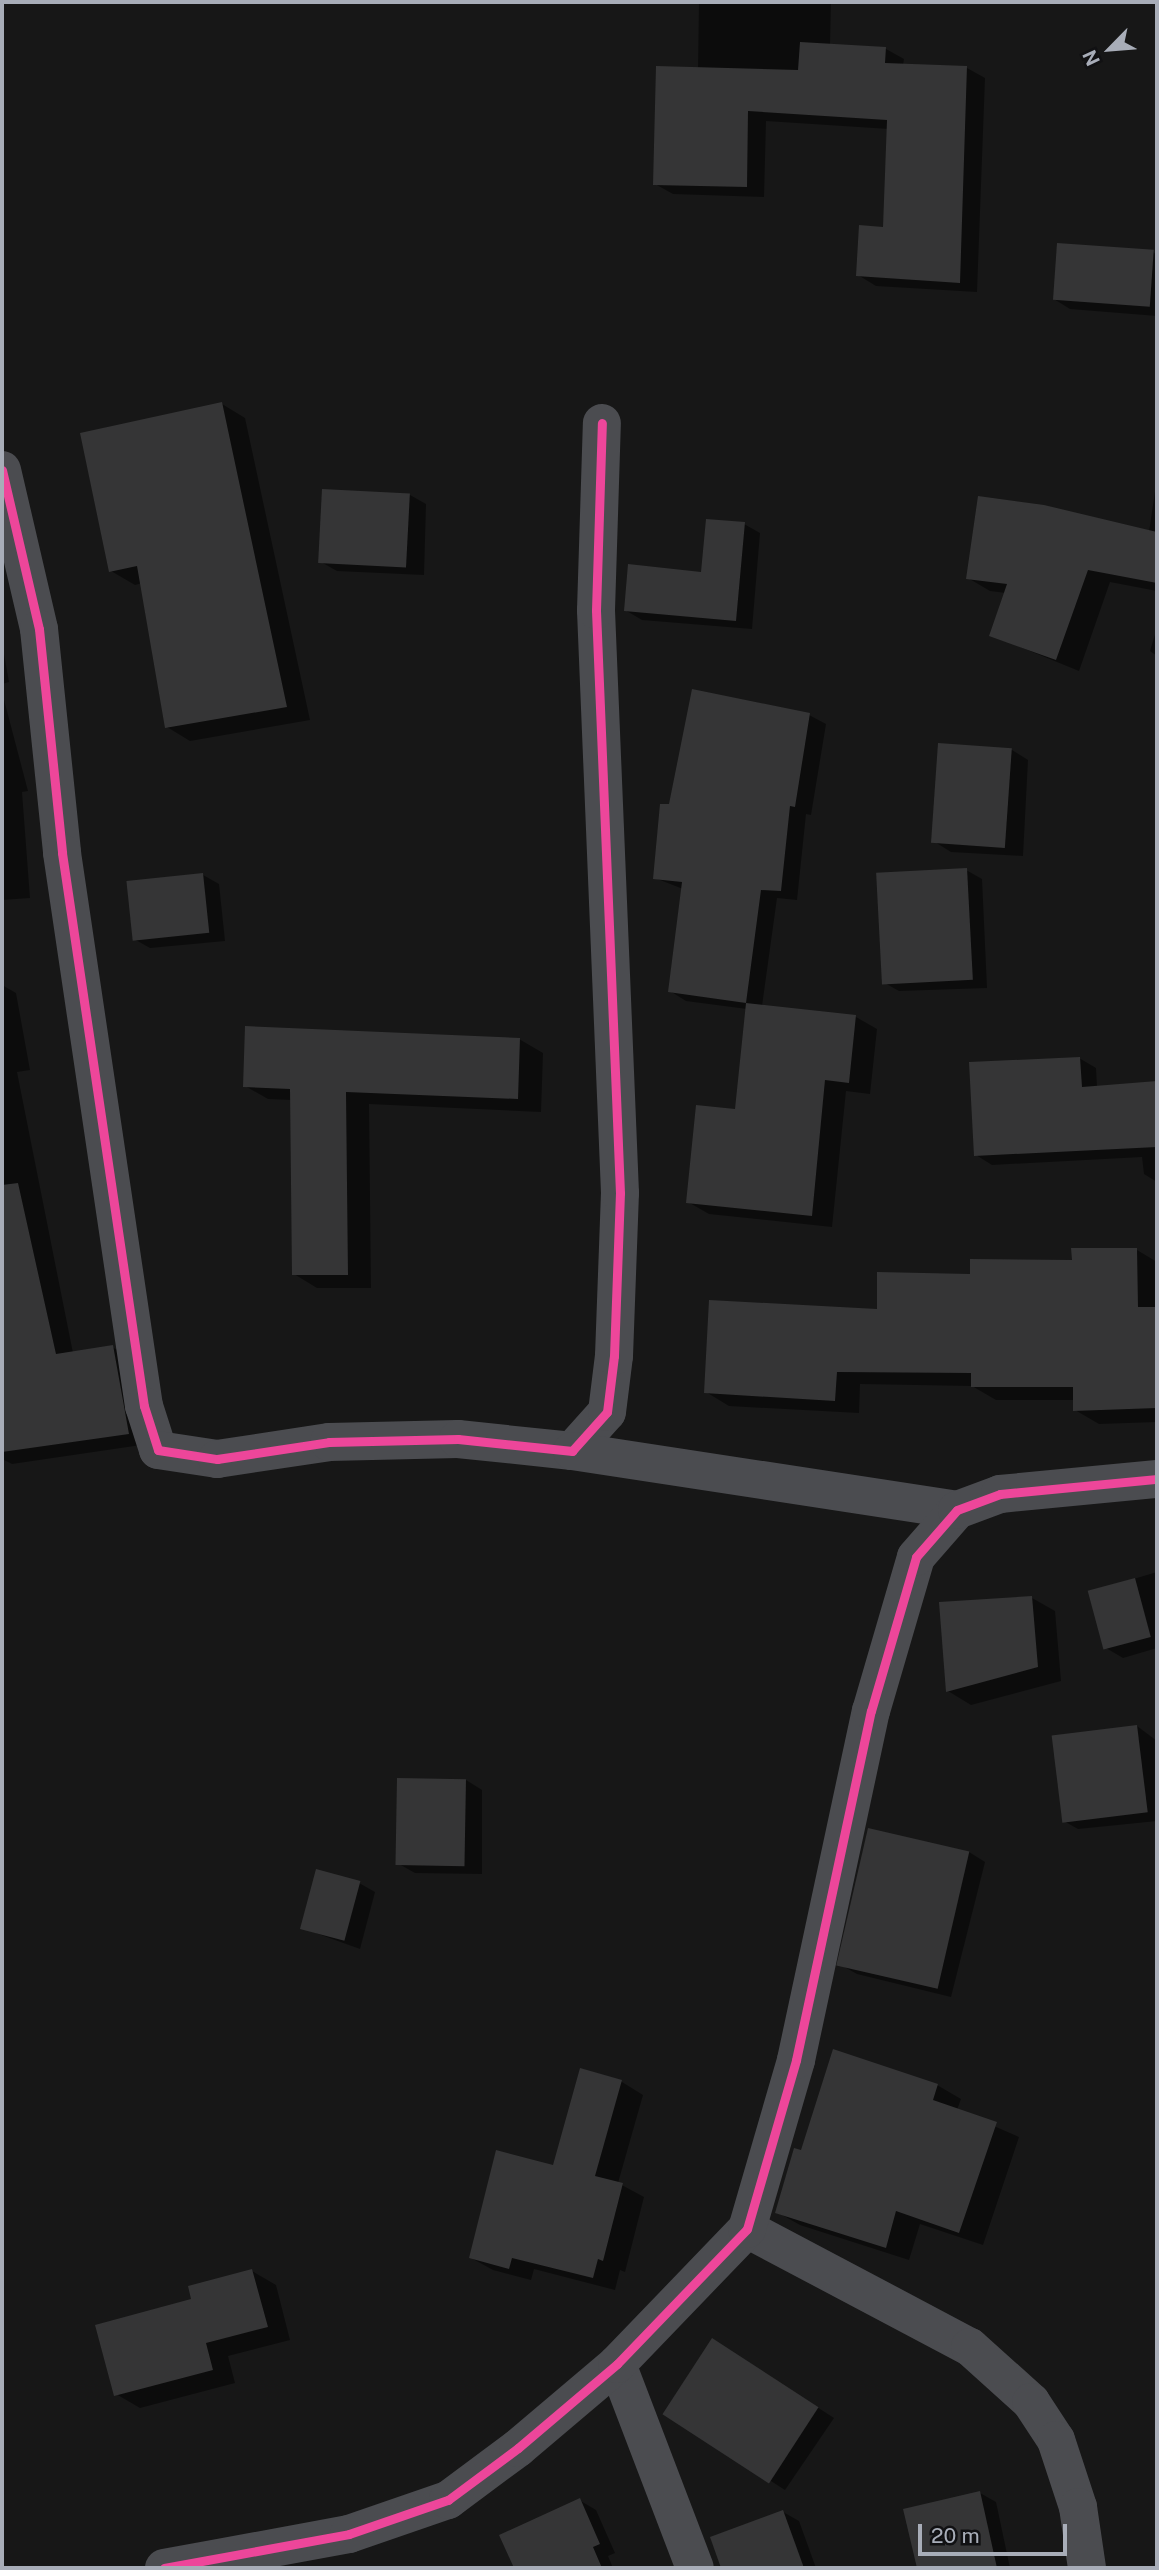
<!DOCTYPE html>
<style>
body{margin:0}
#map{position:relative;width:1159px;height:2570px;overflow:hidden;background:#171717;font-family:"Public Sans",sans-serif}
div>[style]{position:absolute}
.shadow>*{inset:0;background:#0007}
.building>*{inset:0;background:#353536;transform-origin:0 0}
.minor>*{height:38px;margin:-19px;padding:0 19px;transform-origin:19px;border-radius:19px;background:#4b4c50}
.cycleway>*{height:9px;margin:-4.5px;padding:0 4.5px;transform-origin:4.5px;border-radius:4.5px;background:#ed469a}
span{translate:-50% -50%;white-space:nowrap;text-align:center;line-height:1.15;-webkit-text-stroke:6px #111113;paint-order:stroke}
.frame{position:absolute;inset:0;border:4px solid #a8adb8;pointer-events:none}
.north{position:absolute;left:1075px;top:14px;width:70px;height:70px;-webkit-text-stroke:5px #111113;paint-order:stroke;rotate:245deg;font-size:19px;font-weight:700;line-height:28px;text-align:center;color:#a8adb8}
.north::after{content:'';display:block;margin:auto;width:24px;height:32px;background:#a8adb8;clip-path:polygon(50% 0,100% 100%,50% 72%,0 100%)}
.scale{position:absolute;left:918px;top:2524px;width:149px;height:32px;box-sizing:border-box;border:4px solid #a8adb8;border-top:0;padding-left:9px;font-size:21px;line-height:24px;white-space:nowrap;color:#a8adb8;-webkit-text-stroke:5px #111113;paint-order:stroke}
</style>
<div id="map">
<div class="shadow">
<i style="clip-path:polygon(699px 2px,831px 2px,830px 45px,886px 49px,904px 59px,903px 65px,967px 68px,985px 78px,977px 292px,876px 286px,858px 275px,884px 229px,889px 129px,766px 121px,764px 197px,673px 194px,655px 184px,698px 69px)"></i>
<i style="clip-path:polygon(1153px 252px,1157px 255px,1157px 316px,1070px 309px,1054px 299px)"></i>
<i style="clip-path:polygon(222px 404px,245px 418px,310px 720px,190px 741px,167px 727px,142px 583px,135px 585px,111px 571px)"></i>
<i style="clip-path:polygon(1157px 478px,1157px 591px,1110px 582px,1079px 671px,991px 635px,1006px 593px,990px 591px,968px 578px,1149px 532px)"></i>
<i style="clip-path:polygon(410px 495px,426px 504px,424px 575px,337px 571px,321px 562px)"></i>
<i style="clip-path:polygon(744px 524px,760px 533px,752px 629px,642px 620px,625px 610px,702px 573px)"></i>
<i style="clip-path:polygon(1157px 628px,1157px 656px,1150px 651px)"></i>
<i style="clip-path:polygon(2px 643px,9px 682px,2px 684px)"></i>
<i style="clip-path:polygon(2px 692px,28px 791px,22px 792px,30px 898px,2px 900px)"></i>
<i style="clip-path:polygon(809px 715px,826px 724px,811px 815px,806px 814px,797px 900px,777px 898px,762px 1006px,856px 1017px,877px 1029px,870px 1094px,846px 1091px,832px 1227px,709px 1214px,688px 1202px,737px 1111px,747px 1009px,686px 1001px,670px 991px,683px 889px,655px 878px,671px 806px)"></i>
<i style="clip-path:polygon(940px 745px,1012px 750px,1028px 760px,1023px 856px,951px 852px,935px 842px)"></i>
<i style="clip-path:polygon(966px 870px,982px 879px,987px 988px,899px 991px,883px 982px)"></i>
<i style="clip-path:polygon(203px 875px,219px 884px,225px 941px,150px 948px,134px 939px)"></i>
<i style="clip-path:polygon(2px 985px,16px 993px,30px 1070px,17px 1072px,73px 1353px,112px 1347px,132px 1358px,148px 1444px,12px 1464px,2px 1459px)"></i>
<i style="clip-path:polygon(519px 1039px,543px 1053px,541px 1112px,369px 1104px,371px 1288px,317px 1288px,294px 1274px,292px 1100px,268px 1099px,245px 1086px)"></i>
<i style="clip-path:polygon(1079px 1058px,1096px 1068px,1097px 1087px,1157px 1082px,1157px 1182px,1144px 1174px,1142px 1157px,992px 1165px,976px 1155px)"></i>
<i style="clip-path:polygon(1137px 1250px,1157px 1262px,1157px 1422px,1099px 1424px,1075px 1410px,1075px 1400px,996px 1400px,972px 1386px,860px 1384px,859px 1413px,729px 1406px,706px 1392px,878px 1311px,972px 1275px)"></i>
<i style="clip-path:polygon(1157px 1572px,1157px 1648px,1123px 1658px,1106px 1648px,1090px 1592px)"></i>
<i style="clip-path:polygon(1032px 1598px,1055px 1611px,1061px 1681px,971px 1705px,948px 1691px)"></i>
<i style="clip-path:polygon(1137px 1726px,1157px 1741px,1157px 1821px,1078px 1829px,1062px 1820px)"></i>
<i style="clip-path:polygon(466px 1780px,482px 1790px,482px 1874px,415px 1873px,399px 1864px)"></i>
<i style="clip-path:polygon(870px 1830px,969px 1852px,985px 1862px,951px 1997px,857px 1974px,841px 1965px)"></i>
<i style="clip-path:polygon(359px 1883px,375px 1892px,360px 1949px,302px 1928px)"></i>
<i style="clip-path:polygon(582px 2070px,622px 2082px,643px 2095px,618px 2183px,644px 2197px,625px 2272px,620px 2270px,615px 2290px,534px 2269px,531px 2280px,493px 2270px,471px 2258px,554px 2167px)"></i>
<i style="clip-path:polygon(937px 2085px,961px 2099px,957px 2110px,1019px 2137px,983px 2245px,920px 2224px,909px 2260px,800px 2225px,777px 2212px,802px 2153px)"></i>
<i style="clip-path:polygon(252px 2271px,276px 2285px,290px 2340px,228px 2356px,235px 2383px,140px 2408px,116px 2394px,194px 2300px)"></i>
<i style="clip-path:polygon(728px 2350px,834px 2418px,785px 2490px,666px 2414px)"></i>
<i style="clip-path:polygon(980px 2493px,996px 2502px,1010px 2568px,919px 2568px,905px 2510px)"></i>
<i style="clip-path:polygon(579px 2500px,596px 2510px,615px 2553px,608px 2556px,613px 2568px,516px 2568px,501px 2536px)"></i>
<i style="clip-path:polygon(783px 2512px,799px 2521px,816px 2568px,723px 2568px,712px 2538px)"></i>
</div>
<div class="building">
<i style="clip-path:polygon(800px 42px,886px 47px,885px 63px,967px 66px,960px 283px,856px 276px,859px 225px,883px 227px,887px 120px,748px 111px,747px 187px,653px 185px,656px 66px,798px 70px)"></i>
<i style="left:1057px;top:243px;width:97px;height:57px;rotate:4deg"></i>
<i style="clip-path:polygon(222px 402px,287px 707px,165px 728px,137px 566px,109px 572px,80px 433px)"></i>
<i style="left:322px;top:489px;width:88px;height:74px;rotate:3deg"></i>
<i style="clip-path:polygon(978px 496px,1044px 505px,1157px 532px,1157px 583px,1088px 570px,1056px 660px,989px 636px,1007px 584px,966px 579px)"></i>
<i style="clip-path:polygon(706px 519px,745px 522px,736px 621px,624px 611px,628px 564px,701px 572px)"></i>
<i style="clip-path:polygon(692px 689px,810px 713px,795px 807px,790px 806px,781px 891px,761px 890px,746px 1003px,668px 992px,682px 882px,653px 879px,660px 804px,669px 804px)"></i>
<i style="left:938px;top:743px;width:74px;height:100px;rotate:4deg"></i>
<i style="left:967px;top:868px;width:112px;height:91px;rotate:87deg"></i>
<i style="left:203px;top:873px;width:60px;height:77px;rotate:84deg"></i>
<i style="clip-path:polygon(746px 1003px,856px 1015px,849px 1083px,825px 1080px,812px 1216px,686px 1203px,696px 1105px,735px 1109px)"></i>
<i style="clip-path:polygon(245px 1026px,520px 1038px,518px 1099px,346px 1092px,348px 1275px,292px 1275px,290px 1089px,243px 1087px)"></i>
<i style="clip-path:polygon(1080px 1057px,1082px 1087px,1157px 1081px,1157px 1147px,974px 1156px,969px 1062px)"></i>
<i style="clip-path:polygon(18px 1183px,56px 1354px,113px 1345px,129px 1434px,2px 1452px,2px 1185px)"></i>
<i style="clip-path:polygon(1071px 1248px,1137px 1248px,1138px 1307px,1157px 1307px,1157px 1408px,1073px 1411px,1073px 1387px,971px 1387px,971px 1373px,837px 1372px,835px 1401px,704px 1393px,709px 1300px,877px 1309px,877px 1272px,970px 1274px,970px 1259px,1072px 1260px)"></i>
<i style="left:1135px;top:1578px;width:61px;height:49px;rotate:75deg"></i>
<i style="clip-path:polygon(1032px 1596px,1038px 1667px,946px 1692px,939px 1602px)"></i>
<i style="left:1137px;top:1725px;width:88px;height:86px;rotate:83deg"></i>
<i style="left:397px;top:1778px;width:69px;height:87px;rotate:1deg"></i>
<i style="left:868px;top:1828px;width:104px;height:141px;rotate:13deg"></i>
<i style="left:316px;top:1869px;width:46px;height:62px;rotate:15deg"></i>
<i style="clip-path:polygon(833px 2049px,938px 2084px,933px 2100px,997px 2122px,959px 2233px,896px 2211px,886px 2248px,775px 2213px,794px 2148px,801px 2150px)"></i>
<i style="clip-path:polygon(580px 2068px,622px 2080px,595px 2176px,623px 2183px,603px 2261px,598px 2259px,593px 2278px,512px 2258px,509px 2269px,469px 2258px,496px 2150px,553px 2165px)"></i>
<i style="clip-path:polygon(252px 2269px,268px 2327px,206px 2343px,213px 2370px,114px 2396px,95px 2325px,191px 2299px,188px 2286px)"></i>
<i style="left:712px;top:2338px;width:127px;height:91px;rotate:33deg"></i>
<i style="clip-path:polygon(980px 2491px,997px 2568px,917px 2568px,903px 2509px)"></i>
<i style="clip-path:polygon(580px 2498px,600px 2544px,593px 2547px,602px 2568px,514px 2568px,499px 2535px)"></i>
<i style="clip-path:polygon(783px 2510px,804px 2568px,721px 2568px,710px 2537px)"></i>
</div>
<div class="minor">
<i style="left:2px;top:470px;width:163px;rotate:76.9deg"></i>
<i style="left:39px;top:629px;width:225px;rotate:84.1deg"></i>
<i style="left:62px;top:853px;width:559px;rotate:81.57deg"></i>
<i style="left:144px;top:1406px;width:46px;rotate:72.3deg"></i>
<i style="left:158px;top:1450px;width:60px;rotate:8.7deg"></i>
<i style="left:217px;top:1459px;width:113px;rotate:-8.6deg"></i>
<i style="left:329px;top:1442px;width:129px;rotate:-1.3deg"></i>
<i style="left:458px;top:1439px;width:115px;rotate:6deg"></i>
<i style="left:572px;top:1451px;width:52px;rotate:-48.1deg"></i>
<i style="left:607px;top:1412px;width:56px;rotate:-82.9deg"></i>
<i style="left:614px;top:1356px;width:163px;rotate:-87.9deg"></i>
<i style="left:620px;top:1193px;width:583px;rotate:-92.36deg"></i>
<i style="left:596px;top:610px;width:187px;rotate:-88.2deg"></i>
<i style="left:572px;top:1451px;width:389px;rotate:8.7deg"></i>
<i style="left:747px;top:2229px;width:252px;rotate:27.9deg"></i>
<i style="left:970px;top:2347px;width:82px;rotate:42deg"></i>
<i style="left:1031px;top:2402px;width:45px;rotate:56.7deg"></i>
<i style="left:1056px;top:2440px;width:71px;rotate:71.8deg"></i>
<i style="left:1078px;top:2507px;width:62px;rotate:81.6deg"></i>
<i style="left:617px;top:2364px;width:218px;rotate:69.1deg"></i>
<i style="left:164px;top:2568px;width:188px;rotate:-10.4deg"></i>
<i style="left:349px;top:2534px;width:105px;rotate:-19deg"></i>
<i style="left:448px;top:2500px;width:87px;rotate:-36.6deg"></i>
<i style="left:518px;top:2448px;width:130px;rotate:-40.3deg"></i>
<i style="left:617px;top:2364px;width:187px;rotate:-46.1deg"></i>
<i style="left:747px;top:2229px;width:176px;rotate:-73.8deg"></i>
<i style="left:796px;top:2060px;width:357px;rotate:-77.9deg"></i>
<i style="left:871px;top:1711px;width:160px;rotate:-73.7deg"></i>
<i style="left:916px;top:1557px;width:62px;rotate:-48.9deg"></i>
<i style="left:957px;top:1510px;width:46px;rotate:-20.4deg"></i>
<i style="left:1000px;top:1494px;width:158px;rotate:-5.5deg"></i>
</div>
<div class="cycleway">
<i style="left:2px;top:470px;width:163px;rotate:76.9deg"></i>
<i style="left:39px;top:629px;width:225px;rotate:84.1deg"></i>
<i style="left:62px;top:853px;width:559px;rotate:81.57deg"></i>
<i style="left:144px;top:1406px;width:46px;rotate:72.3deg"></i>
<i style="left:158px;top:1450px;width:60px;rotate:8.7deg"></i>
<i style="left:217px;top:1459px;width:113px;rotate:-8.6deg"></i>
<i style="left:329px;top:1442px;width:129px;rotate:-1.3deg"></i>
<i style="left:458px;top:1439px;width:115px;rotate:6deg"></i>
<i style="left:572px;top:1451px;width:52px;rotate:-48.1deg"></i>
<i style="left:607px;top:1412px;width:56px;rotate:-82.9deg"></i>
<i style="left:614px;top:1356px;width:163px;rotate:-87.9deg"></i>
<i style="left:620px;top:1193px;width:583px;rotate:-92.36deg"></i>
<i style="left:596px;top:610px;width:187px;rotate:-88.2deg"></i>
<i style="left:164px;top:2568px;width:188px;rotate:-10.4deg"></i>
<i style="left:349px;top:2534px;width:105px;rotate:-19deg"></i>
<i style="left:448px;top:2500px;width:87px;rotate:-36.6deg"></i>
<i style="left:518px;top:2448px;width:130px;rotate:-40.3deg"></i>
<i style="left:617px;top:2364px;width:187px;rotate:-46.1deg"></i>
<i style="left:747px;top:2229px;width:176px;rotate:-73.8deg"></i>
<i style="left:796px;top:2060px;width:357px;rotate:-77.9deg"></i>
<i style="left:871px;top:1711px;width:160px;rotate:-73.7deg"></i>
<i style="left:916px;top:1557px;width:62px;rotate:-48.9deg"></i>
<i style="left:957px;top:1510px;width:46px;rotate:-20.4deg"></i>
<i style="left:1000px;top:1494px;width:158px;rotate:-5.5deg"></i>
</div>
<div class="frame"></div>
<div class="north">N</div>
<div class="scale">20 m</div>
</div>
